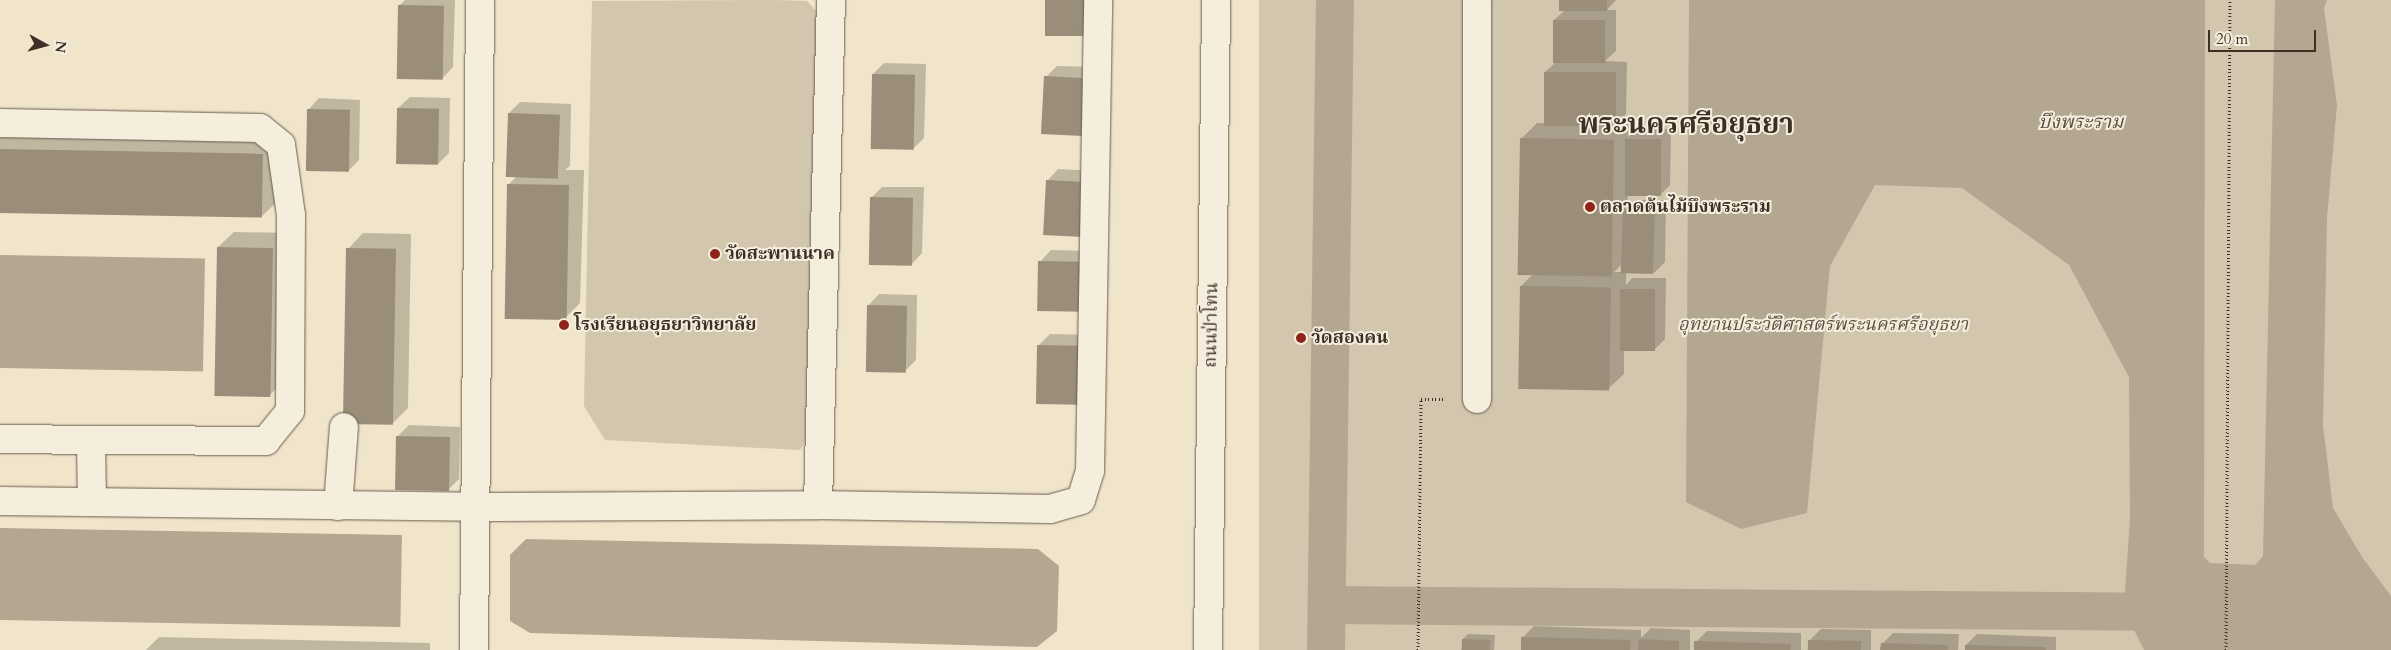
<!DOCTYPE html>
<meta charset="utf-8">
<style>
body{margin:0}
#map{position:relative;width:2391px;height:650px;overflow:hidden;background:#f0e5ca;font-family:Cardo,"Noto Serif Thai",serif}
div>[style]{position:absolute}
.green>*{inset:0;background:#d2c6ae;transform-origin:0 0}
.water>*{inset:0;background:#b3a792;transform-origin:0 0}
.shadow>*{inset:0;background:#0003}
.canal>*{height:38px;margin:-19px;padding:0 19px;transform-origin:19px;border-radius:19px;background:#b3a792}
.building>*{inset:0;background:#9a8e7b;transform-origin:0 0}
.path>*{height:3px;margin-top:-1.5px;transform-origin:0;background:repeating-linear-gradient(90deg,#3d2f25 0 1px,transparent 0 3.5px)}
.roads{filter:drop-shadow(0 0 1px #6a5c4e) drop-shadow(0 0 1px #6a5c4e)}
.minor>*{height:28px;margin:-14px;padding:0 14px;transform-origin:14px;border-radius:14px;background:#f5eedd}
.dots>*{width:14px;height:14px;translate:-50% -50%;box-sizing:border-box;border:2px solid #f5eedd;border-radius:50%}
span{translate:-50% -50%;white-space:nowrap;text-align:center;line-height:1.15;-webkit-text-stroke:4px #f5eedd;paint-order:stroke}
.poi-label{font-size:18px;color:#3d2f25;font-weight:700}
.left{translate:0 -50%;text-align:left}
.street-label{font-size:18px;color:#3d2f25}
.park-label{font-size:18px;color:#5b4d40;font-style:italic}
.water-label{font-size:19px;color:#5a4d40;font-style:italic}
.town-label{font-size:28px;color:#3d2f25;font-weight:700}
.north{position:absolute;left:20px;top:20px;width:50px;height:50px;-webkit-text-stroke:4px #f5eedd;paint-order:stroke;rotate:97deg;font-size:14px;font-weight:700;line-height:20px;text-align:center;color:#3d2f25}
.north::after{content:'';display:block;margin:auto;width:18px;height:22px;background:#3d2f25;clip-path:polygon(50% 0,100% 100%,50% 72%,0 100%)}
.scale{position:absolute;left:2208px;top:30px;width:108px;height:22px;box-sizing:border-box;border:2px solid #3d2f25;border-top:0;padding-left:6px;font-size:15px;line-height:18px;white-space:nowrap;color:#3d2f25;-webkit-text-stroke:4px #f5eedd;paint-order:stroke}
</style>
<div id="map">
<div class="green">
<i style="clip-path:polygon(775px 0,807px 1px,822px 17px,813px 431px,800px 450px,605px 440px,584px 406px,592px 1px)"></i>
<i style="left:1259px;top:0;width:1132px;height:650px"></i>
</div>
<div class="water">
<i style="clip-path:polygon(1689px 0,2205px 0,2204px 557px,2210px 563px,2255px 565px,2263px 556px,2275px 0,2327px 0,2324px 8px,2337px 105px,2327px 218px,2323px 425px,2333px 508px,2362px 557px,2391px 596px,2391px 650px,2144px 650px,2133px 628px,2125px 591px,2130px 520px,2129px 377px,2069px 265px,1962px 188px,1875px 185px,1830px 266px,1807px 513px,1741px 529px,1686px 502px)"></i>
<i style="left:0;top:255px;width:205px;height:113px;rotate:1deg"></i>
<i style="left:0;top:528px;width:402px;height:92px;rotate:1deg"></i>
<i style="clip-path:polygon(526px 539px,1038px 549px,1059px 566px,1057px 631px,1037px 647px,530px 633px,510px 621px,510px 555px)"></i>
</div>
<div class="shadow">
<i style="clip-path:polygon(405px 0,455px 0,453px 67px,442px 79px,399px 6px)"></i>
<i style="clip-path:polygon(evenodd,1560px 0,1616px 0,1607px 10px,1616px 10px,1616px 51px,1605px 61px,1627px 62px,1626px 114px,1617px 124px,1629px 124px,1628px 137px,1637px 128px,1671px 129px,1670px 185px,1659px 196px,1628px 195px,1627px 208px,1636px 200px,1666px 200px,1665px 262px,1654px 273px,1626px 272px,1626px 285px,1632px 278px,1666px 278px,1665px 339px,1654px 350px,1624px 350px,1624px 374px,1608px 389px,1521px 286px,1534px 273px,1521px 139px,1537px 123px,1544px 123px,1545px 72px,1556px 62px,1554px 20px,1565px 10px,1560px 0,1624px 262px,1623px 272px,1614px 272px,1624px 262px)"></i>
<i style="clip-path:polygon(884px 63px,926px 64px,924px 138px,913px 149px,873px 74px)"></i>
<i style="clip-path:polygon(1057px 66px,1097px 67px,1084px 134px,1046px 77px)"></i>
<i style="clip-path:polygon(410px 97px,450px 98px,449px 153px,438px 164px,398px 108px)"></i>
<i style="clip-path:polygon(319px 98px,360px 100px,359px 160px,348px 171px,308px 110px)"></i>
<i style="clip-path:polygon(520px 102px,571px 104px,570px 166px,565px 170px,584px 170px,580px 303px,565px 318px,508px 185px,517px 176px,509px 113px)"></i>
<i style="clip-path:polygon(0 130px,281px 136px,280px 199px,261px 217px,0 212px)"></i>
<i style="clip-path:polygon(1058px 169px,1097px 171px,1096px 223px,1047px 181px)"></i>
<i style="clip-path:polygon(882px 187px,924px 187px,922px 253px,911px 265px,871px 198px)"></i>
<i style="clip-path:polygon(234px 232px,288px 233px,285px 380px,269px 396px,218px 247px)"></i>
<i style="clip-path:polygon(363px 233px,411px 234px,408px 408px,392px 424px,348px 249px)"></i>
<i style="clip-path:polygon(1051px 250px,1094px 251px,1093px 299px,1040px 262px)"></i>
<i style="clip-path:polygon(879px 294px,917px 295px,916px 360px,905px 371px,868px 306px)"></i>
<i style="clip-path:polygon(1050px 334px,1093px 335px,1092px 393px,1038px 346px)"></i>
<i style="clip-path:polygon(409px 425px,460px 427px,459px 479px,448px 490px,397px 437px)"></i>
<i style="clip-path:polygon(1534px 626px,1641px 630px,1641px 638px,1651px 628px,1690px 630px,1690px 650px,1522px 650px,1523px 637px)"></i>
<i style="clip-path:polygon(1821px 629px,1871px 630px,1871px 650px,1809px 650px,1810px 640px)"></i>
<i style="clip-path:polygon(1707px 631px,1801px 633px,1801px 650px,1695px 650px,1696px 642px)"></i>
<i style="clip-path:polygon(1893px 633px,1959px 634px,1958px 650px,1882px 650px,1882px 644px)"></i>
<i style="clip-path:polygon(1468px 634px,1495px 635px,1494px 650px,1463px 650px,1463px 639px)"></i>
<i style="clip-path:polygon(1977px 634px,2056px 637px,2056px 650px,1966px 650px,1966px 645px)"></i>
<i style="clip-path:polygon(159px 637px,430px 643px,430px 650px,146px 650px)"></i>
</div>
<div class="canal">
<i style="left:1327px;top:605px;width:855px;rotate:0.47deg"></i>
<i style="left:1326px;top:650px;width:650px;rotate:-89.21deg"></i>
</div>
<div class="building">
<i style="left:1045px;top:0;width:43px;height:36px"></i>
<i style="left:1559px;top:0;width:48px;height:11px"></i>
<i style="left:398px;top:5px;width:46px;height:74px;rotate:1deg"></i>
<i style="left:1553px;top:20px;width:52px;height:43px"></i>
<i style="left:1544px;top:72px;width:72px;height:54px"></i>
<i style="left:872px;top:74px;width:43px;height:75px;rotate:1deg"></i>
<i style="left:1044px;top:76px;width:42px;height:58px;rotate:3deg"></i>
<i style="left:397px;top:108px;width:42px;height:56px;rotate:1deg"></i>
<i style="left:307px;top:109px;width:43px;height:62px;rotate:1deg"></i>
<i style="left:508px;top:113px;width:52px;height:64px;rotate:2deg"></i>
<i style="left:1520px;top:138px;width:94px;height:137px;rotate:1deg"></i>
<i style="left:1625px;top:139px;width:36px;height:57px"></i>
<i style="left:0;top:149px;width:263px;height:64px;rotate:1deg"></i>
<i style="left:1046px;top:180px;width:40px;height:55px;rotate:3deg"></i>
<i style="left:507px;top:184px;width:62px;height:135px;rotate:1deg"></i>
<i style="left:870px;top:197px;width:43px;height:68px;rotate:1deg"></i>
<i style="left:1623px;top:210px;width:32px;height:63px;rotate:2deg"></i>
<i style="left:217px;top:247px;width:56px;height:149px;rotate:1deg"></i>
<i style="left:346px;top:248px;width:50px;height:176px;rotate:1deg"></i>
<i style="left:1038px;top:261px;width:46px;height:50px;rotate:1deg"></i>
<i style="left:1520px;top:286px;width:91px;height:103px;rotate:1deg"></i>
<i style="left:1620px;top:289px;width:35px;height:62px"></i>
<i style="left:867px;top:305px;width:40px;height:67px;rotate:1deg"></i>
<i style="left:1037px;top:345px;width:45px;height:59px;rotate:1deg"></i>
<i style="left:396px;top:436px;width:54px;height:54px;rotate:1deg"></i>
<i style="clip-path:polygon(1521px 637px,1631px 640px,1630px 650px,1521px 650px)"></i>
<i style="left:1462px;top:639px;width:28px;height:11px;rotate:2deg"></i>
<i style="clip-path:polygon(1639px 639px,1679px 641px,1679px 650px,1638px 650px)"></i>
<i style="left:1808px;top:640px;width:53px;height:10px;rotate:1deg"></i>
<i style="clip-path:polygon(1694px 641px,1791px 644px,1790px 650px,1694px 650px)"></i>
<i style="clip-path:polygon(1881px 643px,1948px 645px,1948px 650px,1880px 650px)"></i>
<i style="clip-path:polygon(1965px 645px,2046px 647px,2046px 650px,1965px 650px)"></i>
</div>
<div class="path">
<i style="left:1418px;top:650px;width:251px;rotate:-89.3deg"></i>
<i style="left:1421px;top:399px;width:23px"></i>
<i style="left:2226px;top:650px;width:650px;rotate:-89.65deg"></i>
</div>
<div class="roads">
<div class="minor">
<i style="left:1477px;top:0;width:399px;rotate:90deg"></i>
<i style="left:0;top:123px;width:260px;rotate:1.1deg"></i>
<i style="left:260px;top:128px;width:27px;rotate:39deg"></i>
<i style="left:281px;top:145px;width:71px;rotate:81.9deg"></i>
<i style="left:291px;top:215px;width:196px;rotate:90.3deg"></i>
<i style="left:290px;top:411px;width:38px;rotate:129deg"></i>
<i style="left:266px;top:441px;width:266px;rotate:-179.6deg"></i>
<i style="left:91px;top:440px;width:62px;rotate:89.1deg"></i>
<i style="left:0;top:501px;width:475px;rotate:0.7deg"></i>
<i style="left:475px;top:507px;width:343px;rotate:-0.3deg"></i>
<i style="left:818px;top:505px;width:232px;rotate:1deg"></i>
<i style="left:1050px;top:509px;width:32px;rotate:-16deg"></i>
<i style="left:1081px;top:500px;width:30px;rotate:-73deg"></i>
<i style="left:1090px;top:471px;width:471px;rotate:-89deg"></i>
<i style="left:818px;top:505px;width:505px;rotate:-88.53deg"></i>
<i style="left:338px;top:506px;width:79px;rotate:-85.7deg"></i>
<i style="left:474px;top:650px;width:650px;rotate:-89.47deg"></i>
<i style="left:1208px;top:650px;width:650px;rotate:-89.29deg"></i>
</div>
</div>
<div class="dots">
<i style="left:1590px;top:207px;background:#8f2418"></i>
<i style="left:715px;top:254px;background:#8f2418"></i>
<i style="left:564px;top:325px;background:#8f2418"></i>
<i style="left:1301px;top:338px;background:#8f2418"></i>
</div>
<div class="poi-label">
<span class="left" style="left:1600px;top:207px">ตลาดต้นไม้บึงพระราม</span>
<span class="left" style="left:725px;top:254px">วัดสะพานนาค</span>
<span class="left" style="left:574px;top:325px">โรงเรียนอยุธยาวิทยาลัย</span>
<span class="left" style="left:1311px;top:338px">วัดสองคน</span>
</div>
<div class="street-label">
<span style="left:1212px;top:325px;rotate:-89deg">ถนนป่าโทน</span>
</div>
<div class="park-label">
<span style="left:1823px;top:325px">อุทยานประวัติศาสตร์พระนครศรีอยุธยา</span>
</div>
<div class="water-label">
<span style="left:2081px;top:123px">บึงพระราม</span>
</div>
<div class="town-label">
<span style="left:1686px;top:124px">พระนครศรีอยุธยา</span>
</div>
<div class="north">N</div>
<div class="scale">20 m</div>
</div>
